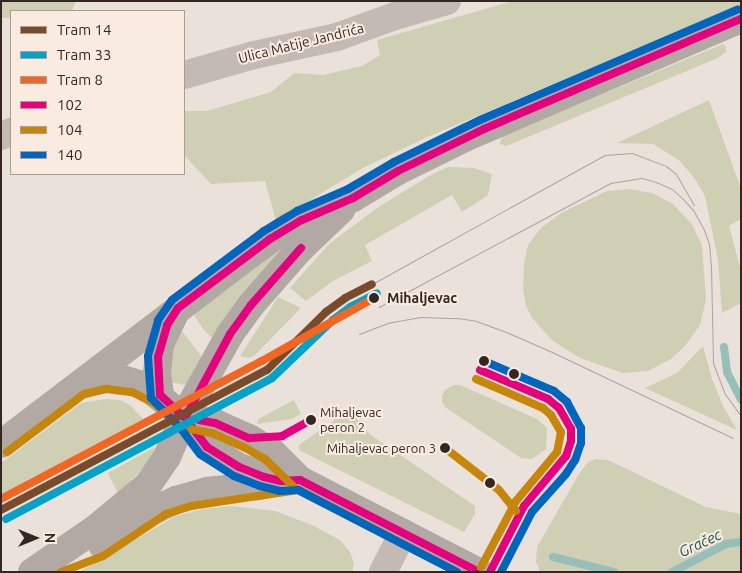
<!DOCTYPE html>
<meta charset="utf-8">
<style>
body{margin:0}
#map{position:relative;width:742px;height:573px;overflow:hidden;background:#ebe1db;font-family:Ubuntu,sans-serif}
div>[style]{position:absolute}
.green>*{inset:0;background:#cfcfb4}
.stream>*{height:8px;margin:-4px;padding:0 4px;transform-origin:4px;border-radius:4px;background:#96bfb9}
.minor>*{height:28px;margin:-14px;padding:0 14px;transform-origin:14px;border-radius:14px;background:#c3bab5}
.major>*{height:28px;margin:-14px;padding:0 14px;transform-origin:14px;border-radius:14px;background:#b2a8a4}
.tram>*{height:1px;margin:-0.5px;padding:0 0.5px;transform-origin:0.5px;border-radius:0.5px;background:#aba39f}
.bus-1>*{height:8px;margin:-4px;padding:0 4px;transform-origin:4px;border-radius:4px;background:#e5007d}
.bus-2>*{height:8px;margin:-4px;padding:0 4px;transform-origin:4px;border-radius:4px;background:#c68609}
.bus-3>*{height:8px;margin:-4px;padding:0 4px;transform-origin:4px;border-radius:4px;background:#0065bd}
.tram-1>*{height:8px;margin:-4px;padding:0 4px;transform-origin:4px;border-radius:4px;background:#7a4b2a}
.tram-2>*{height:8px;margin:-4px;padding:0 4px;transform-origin:4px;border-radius:4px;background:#03a2c6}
.tram-3>*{height:8px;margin:-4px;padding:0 4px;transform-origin:4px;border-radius:4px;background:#f26522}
.dots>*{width:14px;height:14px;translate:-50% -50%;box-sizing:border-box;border:2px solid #faebe0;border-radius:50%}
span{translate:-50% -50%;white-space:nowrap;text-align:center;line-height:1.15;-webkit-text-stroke:4px #faebe0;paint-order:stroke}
.bus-label{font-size:13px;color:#332724}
.left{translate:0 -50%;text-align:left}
.right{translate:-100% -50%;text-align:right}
.street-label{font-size:14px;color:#332724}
.stop-label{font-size:14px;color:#332724;font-weight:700}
.water-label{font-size:15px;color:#175753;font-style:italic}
.frame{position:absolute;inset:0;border:2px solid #332724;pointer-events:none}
.legend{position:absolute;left:10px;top:10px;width:175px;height:165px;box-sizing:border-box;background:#faebe0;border:1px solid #aa9d95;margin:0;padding:6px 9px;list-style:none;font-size:15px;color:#332724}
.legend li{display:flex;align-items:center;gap:10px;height:25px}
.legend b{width:25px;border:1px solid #aa9d95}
.north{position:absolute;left:10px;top:513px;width:50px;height:50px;-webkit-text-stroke:4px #faebe0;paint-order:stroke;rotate:90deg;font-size:14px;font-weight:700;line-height:20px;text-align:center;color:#332724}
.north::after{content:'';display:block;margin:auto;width:18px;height:22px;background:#332724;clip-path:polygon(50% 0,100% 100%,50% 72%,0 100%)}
</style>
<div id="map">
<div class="green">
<i style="clip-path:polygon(1px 1px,76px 1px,72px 11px,11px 11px,11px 18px,1px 18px)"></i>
<i style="clip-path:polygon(513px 1px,741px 1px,741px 5px,425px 138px,361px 169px,276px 221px,265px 181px,211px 184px,184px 155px,184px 111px,207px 111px,271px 92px,294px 73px,323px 75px,362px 66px,380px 55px,377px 40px)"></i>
<i style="clip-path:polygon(723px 44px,726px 47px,726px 52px,718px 58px,506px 146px,500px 144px,502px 136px)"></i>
<i style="clip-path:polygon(709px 100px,741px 189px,741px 219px,729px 226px,741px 271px,741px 303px,722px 313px,718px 260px,705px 196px,695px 179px,680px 161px,653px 144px,617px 143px)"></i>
<i style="clip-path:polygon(448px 167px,474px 168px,492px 174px,488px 195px,462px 212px,452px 195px,365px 245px,372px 261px,333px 281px,306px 301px,290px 288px,329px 244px,377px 208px,429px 176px)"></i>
<i style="clip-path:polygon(629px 189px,652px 193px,673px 204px,691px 223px,702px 245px,706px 299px,700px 325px,685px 346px,671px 359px,648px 371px,623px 373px,580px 358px,553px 341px,532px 318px,526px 306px,523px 289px,524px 263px,528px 245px,541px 228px,561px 213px,607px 191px)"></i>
<i style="clip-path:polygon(277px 252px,279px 255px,213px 339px,203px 329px,193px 313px)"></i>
<i style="clip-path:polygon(278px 297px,301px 308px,254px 356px,249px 358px,240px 356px)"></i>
<i style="clip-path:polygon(179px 327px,202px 357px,188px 384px,185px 385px,171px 382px,165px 365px)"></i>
<i style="clip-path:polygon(703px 346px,712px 379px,723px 406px,737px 430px,645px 388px,677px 373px)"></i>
<i style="clip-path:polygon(454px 385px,460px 385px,537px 419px,547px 428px,546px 449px,532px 459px,521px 458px,445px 407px,442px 402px,442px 396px,445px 390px)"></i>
<i style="clip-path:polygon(106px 399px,120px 400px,130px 405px,147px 423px,1px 500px,1px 463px,81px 403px)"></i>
<i style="clip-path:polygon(294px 400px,301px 414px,291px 419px,257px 424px,258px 419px)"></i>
<i style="clip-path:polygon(350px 409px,362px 426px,371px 435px,475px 506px,475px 514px,464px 532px,299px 450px,299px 445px)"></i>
<i style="clip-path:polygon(155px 447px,151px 460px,118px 494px,108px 473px)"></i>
<i style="clip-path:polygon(596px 459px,608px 460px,706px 507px,741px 514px,741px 572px,540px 572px,536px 561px,537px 547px,579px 474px,588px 462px)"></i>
<i style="clip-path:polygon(232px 506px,275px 511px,312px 525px,340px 540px,350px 552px,354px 564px,352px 572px,79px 572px,176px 516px,203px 509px)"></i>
</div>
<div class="stream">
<i style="left:724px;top:347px;width:25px;rotate:83deg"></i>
<i style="left:727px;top:372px;width:31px;rotate:63deg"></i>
<i style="left:553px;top:557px;width:63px;rotate:13.8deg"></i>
<i style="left:672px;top:572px;width:61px;rotate:-27.4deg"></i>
<i style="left:726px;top:544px;width:15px;rotate:-8deg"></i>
</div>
<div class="minor">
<i style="left:184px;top:75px;width:73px;rotate:-15.9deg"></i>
<i style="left:254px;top:55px;width:85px;rotate:-12.2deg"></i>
<i style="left:337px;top:37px;width:62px;rotate:-19.9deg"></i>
<i style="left:395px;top:16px;width:54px;rotate:-16.1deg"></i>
<i style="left:1px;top:136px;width:11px;rotate:-22deg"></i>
<i style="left:383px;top:572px;width:44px;rotate:-62.9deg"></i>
</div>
<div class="major">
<i style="left:81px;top:385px;width:25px;rotate:-14deg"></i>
<i style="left:105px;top:379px;width:17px"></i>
<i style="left:122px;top:379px;width:25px;rotate:16deg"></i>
<i style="left:146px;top:386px;width:50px;rotate:39.4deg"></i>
<i style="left:185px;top:418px;width:36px;rotate:53deg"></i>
<i style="left:207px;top:447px;width:38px;rotate:32deg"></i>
<i style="left:239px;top:467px;width:38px;rotate:18deg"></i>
<i style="left:160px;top:395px;width:22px;rotate:-98deg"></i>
<i style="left:157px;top:373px;width:29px;rotate:-84deg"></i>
<i style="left:160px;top:344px;width:34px;rotate:-64deg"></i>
<i style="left:185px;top:418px;width:30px;rotate:9deg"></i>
<i style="left:215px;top:423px;width:37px;rotate:24deg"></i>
<i style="left:249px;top:438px;width:26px;rotate:31deg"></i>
<i style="left:271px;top:451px;width:41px;rotate:45deg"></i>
<i style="left:300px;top:480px;width:201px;rotate:27.2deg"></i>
<i style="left:1px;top:444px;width:302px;rotate:-37.3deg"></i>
<i style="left:241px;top:261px;width:57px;rotate:-35.7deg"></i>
<i style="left:287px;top:228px;width:72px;rotate:-24.4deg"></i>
<i style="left:353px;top:198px;width:52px;rotate:-31deg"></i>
<i style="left:398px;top:171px;width:77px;rotate:-26.2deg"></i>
<i style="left:467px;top:137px;width:298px;rotate:-23.3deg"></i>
<i style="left:102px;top:545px;width:56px;rotate:-34.8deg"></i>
<i style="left:148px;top:513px;width:31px;rotate:-25deg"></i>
<i style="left:176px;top:500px;width:32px;rotate:-16deg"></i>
<i style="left:207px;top:491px;width:50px;rotate:-5.7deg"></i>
<i style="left:257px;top:486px;width:25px;rotate:-12deg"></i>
<i style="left:32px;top:572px;width:76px;rotate:-34.3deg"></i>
<i style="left:95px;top:529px;width:69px;rotate:-39.7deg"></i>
<i style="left:148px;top:485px;width:34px;rotate:-56deg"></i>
<i style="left:167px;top:457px;width:50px;rotate:-66.5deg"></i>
<i style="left:187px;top:411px;width:88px;rotate:-60.8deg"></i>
<i style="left:230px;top:334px;width:36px;rotate:-54deg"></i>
<i style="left:251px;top:305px;width:74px;rotate:-48.8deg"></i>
<i style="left:300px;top:249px;width:57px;rotate:-43.6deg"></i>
</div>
<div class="tram">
<i style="left:372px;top:284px;width:266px;rotate:-29deg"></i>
<i style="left:605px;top:155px;width:27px;rotate:-4deg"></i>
<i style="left:632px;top:153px;width:36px;rotate:21deg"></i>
<i style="left:666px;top:166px;width:13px;rotate:39deg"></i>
<i style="left:676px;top:174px;width:36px;rotate:60deg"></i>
<i style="left:379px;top:307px;width:262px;rotate:-28.2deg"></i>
<i style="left:610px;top:183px;width:32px;rotate:-9deg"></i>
<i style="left:642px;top:178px;width:15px;rotate:16deg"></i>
<i style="left:656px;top:182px;width:17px;rotate:24deg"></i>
<i style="left:672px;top:189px;width:15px;rotate:42deg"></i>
<i style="left:683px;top:199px;width:15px;rotate:48deg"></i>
<i style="left:693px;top:210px;width:23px;rotate:61deg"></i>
<i style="left:704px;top:230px;width:15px;rotate:70deg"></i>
<i style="left:709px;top:244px;width:22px;rotate:85deg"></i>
<i style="left:711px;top:266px;width:97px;rotate:88.8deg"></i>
<i style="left:713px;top:363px;width:33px;rotate:69deg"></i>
<i style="left:725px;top:394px;width:27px;rotate:54deg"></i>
<i style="left:359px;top:334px;width:30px;rotate:-21deg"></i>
<i style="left:387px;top:323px;width:34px;rotate:-10deg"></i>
<i style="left:420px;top:317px;width:38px;rotate:2deg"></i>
<i style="left:458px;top:318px;width:18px;rotate:9deg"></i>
<i style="left:476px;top:321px;width:32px;rotate:20deg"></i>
<i style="left:506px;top:332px;width:52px;rotate:23.6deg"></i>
<i style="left:554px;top:353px;width:198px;rotate:25.4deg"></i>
</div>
<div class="bus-1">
<i style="left:480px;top:370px;width:74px;rotate:23.1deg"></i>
<i style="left:548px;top:399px;width:14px;rotate:39deg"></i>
<i style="left:559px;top:408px;width:24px;rotate:60deg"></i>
<i style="left:571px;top:429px;width:12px;rotate:90deg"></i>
<i style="left:571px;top:441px;width:16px;rotate:108deg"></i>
<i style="left:566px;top:456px;width:65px;rotate:130deg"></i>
<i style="left:524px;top:506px;width:74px;rotate:117.3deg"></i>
<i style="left:185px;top:418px;width:95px;rotate:-61.8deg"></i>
<i style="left:230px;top:334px;width:36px;rotate:-54deg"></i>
<i style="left:251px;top:305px;width:76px;rotate:-48.7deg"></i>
<i style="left:199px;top:420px;width:16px;rotate:11deg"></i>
<i style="left:215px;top:423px;width:37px;rotate:24deg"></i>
<i style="left:249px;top:438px;width:33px;rotate:-3deg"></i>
<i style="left:282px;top:436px;width:33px;rotate:-29deg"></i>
<i style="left:479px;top:572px;width:201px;rotate:-152.8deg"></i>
<i style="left:300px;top:480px;width:19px;rotate:177deg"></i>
<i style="left:281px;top:481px;width:17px;rotate:-167deg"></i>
<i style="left:264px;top:477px;width:27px;rotate:-158deg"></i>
<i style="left:239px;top:467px;width:38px;rotate:-148deg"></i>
<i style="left:207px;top:447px;width:36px;rotate:-127deg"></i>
<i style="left:185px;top:418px;width:34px;rotate:-137deg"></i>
<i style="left:160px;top:395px;width:38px;rotate:-93deg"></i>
<i style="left:158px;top:357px;width:33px;rotate:-74deg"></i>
<i style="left:167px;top:325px;width:20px;rotate:-57deg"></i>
<i style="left:178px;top:308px;width:115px;rotate:-36.9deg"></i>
<i style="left:270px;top:239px;width:37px;rotate:-31deg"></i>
<i style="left:302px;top:220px;width:56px;rotate:-23.3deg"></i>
<i style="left:353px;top:198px;width:52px;rotate:-31deg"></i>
<i style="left:398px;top:171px;width:96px;rotate:-26deg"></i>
<i style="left:484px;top:129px;width:280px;rotate:-23.2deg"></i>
</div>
<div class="bus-2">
<i style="left:476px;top:379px;width:73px;rotate:23.4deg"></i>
<i style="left:543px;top:408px;width:11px;rotate:41deg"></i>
<i style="left:551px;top:415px;width:20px;rotate:60deg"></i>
<i style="left:561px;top:432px;width:20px;rotate:101deg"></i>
<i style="left:557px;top:452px;width:64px;rotate:129.9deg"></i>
<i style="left:516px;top:501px;width:75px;rotate:117.9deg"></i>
<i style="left:445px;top:448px;width:68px;rotate:37.9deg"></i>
<i style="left:499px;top:490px;width:27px;rotate:51deg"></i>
<i style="left:7px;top:452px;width:96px;rotate:-37deg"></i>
<i style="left:84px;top:394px;width:23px;rotate:-13deg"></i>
<i style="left:106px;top:389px;width:26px;rotate:7deg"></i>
<i style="left:132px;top:392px;width:25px;rotate:27deg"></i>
<i style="left:154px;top:403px;width:35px;rotate:43deg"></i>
<i style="left:180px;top:427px;width:33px;rotate:11deg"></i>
<i style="left:212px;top:433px;width:35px;rotate:24deg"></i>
<i style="left:244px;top:447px;width:24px;rotate:30deg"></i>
<i style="left:265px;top:459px;width:42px;rotate:44deg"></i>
<i style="left:295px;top:488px;width:182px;rotate:27.4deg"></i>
<i style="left:61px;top:572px;width:45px;rotate:-20.9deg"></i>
<i style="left:103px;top:556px;width:76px;rotate:-33.7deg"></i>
<i style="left:166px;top:514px;width:26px;rotate:-18deg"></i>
<i style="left:191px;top:506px;width:108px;rotate:-8.5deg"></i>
<i style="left:298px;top:490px;width:29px;rotate:27deg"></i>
</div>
<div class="bus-3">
<i style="left:484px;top:361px;width:76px;rotate:23.2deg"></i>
<i style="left:554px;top:391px;width:17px;rotate:40deg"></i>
<i style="left:567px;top:402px;width:30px;rotate:62deg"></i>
<i style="left:581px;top:428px;width:15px;rotate:90deg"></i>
<i style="left:581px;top:443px;width:18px;rotate:109deg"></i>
<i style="left:575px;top:460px;width:17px;rotate:123deg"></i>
<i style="left:566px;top:474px;width:51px;rotate:131.8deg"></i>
<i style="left:532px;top:512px;width:68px;rotate:117.3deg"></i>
<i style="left:457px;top:572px;width:179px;rotate:-152.7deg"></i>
<i style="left:298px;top:490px;width:18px;rotate:177deg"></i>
<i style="left:280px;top:491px;width:21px;rotate:-166deg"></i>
<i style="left:260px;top:486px;width:28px;rotate:-159deg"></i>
<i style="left:234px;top:476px;width:40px;rotate:-147.1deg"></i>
<i style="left:200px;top:454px;width:36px;rotate:-127deg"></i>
<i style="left:178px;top:425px;width:38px;rotate:-135deg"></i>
<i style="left:151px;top:398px;width:42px;rotate:-94.1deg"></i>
<i style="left:148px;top:356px;width:37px;rotate:-74deg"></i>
<i style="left:158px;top:320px;width:24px;rotate:-55deg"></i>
<i style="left:172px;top:300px;width:115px;rotate:-36.9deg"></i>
<i style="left:264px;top:231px;width:39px;rotate:-31deg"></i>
<i style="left:297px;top:211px;width:56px;rotate:-23.3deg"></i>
<i style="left:348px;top:189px;width:53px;rotate:-30.4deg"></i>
<i style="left:394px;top:162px;width:96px;rotate:-26deg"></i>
<i style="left:480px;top:120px;width:280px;rotate:-23.2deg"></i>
</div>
<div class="tram-1">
<i style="left:1px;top:510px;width:301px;rotate:-27.8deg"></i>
<i style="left:267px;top:370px;width:83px;rotate:-44.5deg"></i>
<i style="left:326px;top:312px;width:24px;rotate:-36deg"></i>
<i style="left:345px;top:298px;width:30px;rotate:-27deg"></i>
</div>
<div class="tram-2">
<i style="left:6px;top:519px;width:301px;rotate:-27.9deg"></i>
<i style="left:272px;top:378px;width:84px;rotate:-43.6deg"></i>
<i style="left:333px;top:320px;width:21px;rotate:-37deg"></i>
<i style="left:350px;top:307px;width:30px;rotate:-27deg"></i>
</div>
<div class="tram-3">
<i style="left:1px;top:499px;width:295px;rotate:-27.9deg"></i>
<i style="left:262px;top:361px;width:129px;rotate:-29.4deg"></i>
</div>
<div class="dots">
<i style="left:374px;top:298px;background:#332724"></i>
<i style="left:484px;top:361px;background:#332724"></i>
<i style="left:514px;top:374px;background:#332724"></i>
<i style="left:311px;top:420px;background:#332724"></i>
<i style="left:445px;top:448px;background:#332724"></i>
<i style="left:490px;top:483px;background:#332724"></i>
</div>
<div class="bus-label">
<span class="left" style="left:320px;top:420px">Mihaljevac<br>peron 2</span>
<span class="right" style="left:436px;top:448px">Mihaljevac peron 3</span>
</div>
<div class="street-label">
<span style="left:301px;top:43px;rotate:-14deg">Ulica Matije Jandrića</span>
</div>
<div class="stop-label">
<span class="left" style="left:387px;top:298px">Mihaljevac</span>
</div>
<div class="water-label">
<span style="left:700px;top:543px;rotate:-25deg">Gračec</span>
</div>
<div class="frame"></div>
<ul class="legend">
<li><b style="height:6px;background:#7a4b2a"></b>Tram 14</li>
<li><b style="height:6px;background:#03a2c6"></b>Tram 33</li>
<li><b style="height:6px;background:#f26522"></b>Tram 8</li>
<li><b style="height:6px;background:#e5007d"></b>102</li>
<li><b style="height:6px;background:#c68609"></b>104</li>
<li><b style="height:6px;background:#0065bd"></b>140</li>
</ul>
<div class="north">N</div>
</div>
